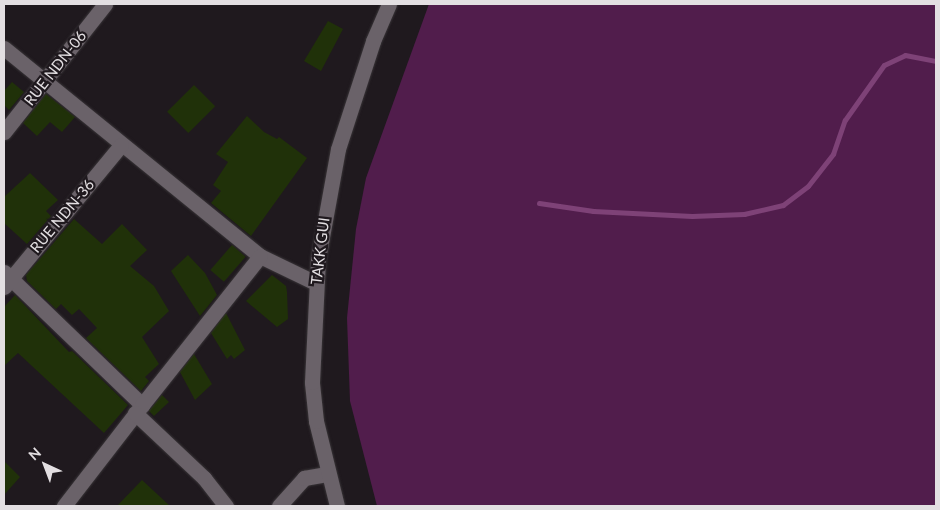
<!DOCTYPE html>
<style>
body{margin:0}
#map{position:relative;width:940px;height:510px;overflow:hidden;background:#1f191e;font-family:Lato,sans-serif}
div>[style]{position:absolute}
.green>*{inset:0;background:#511d4c}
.stream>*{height:5px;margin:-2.5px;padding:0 2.5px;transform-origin:2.5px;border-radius:2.5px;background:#7e4277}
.building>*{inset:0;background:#203109;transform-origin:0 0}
.roads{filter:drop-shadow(0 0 1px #393538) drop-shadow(0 0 1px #393538)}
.street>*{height:15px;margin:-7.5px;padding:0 7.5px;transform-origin:7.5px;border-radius:7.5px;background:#6a6269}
.secondary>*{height:15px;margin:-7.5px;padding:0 7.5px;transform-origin:7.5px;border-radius:7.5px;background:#6a6269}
span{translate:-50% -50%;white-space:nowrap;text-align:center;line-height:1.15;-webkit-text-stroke:4.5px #1f191e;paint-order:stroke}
.street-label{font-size:15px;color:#e3dfe2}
.frame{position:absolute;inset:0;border:5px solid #e3dfe2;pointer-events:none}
.north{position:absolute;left:20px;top:440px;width:50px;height:50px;-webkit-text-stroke:4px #1f191e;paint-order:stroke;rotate:317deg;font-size:14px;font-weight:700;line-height:20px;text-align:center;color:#e3dfe2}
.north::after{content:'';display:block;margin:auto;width:18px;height:22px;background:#e3dfe2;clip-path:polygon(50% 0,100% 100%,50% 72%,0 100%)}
</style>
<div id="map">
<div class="green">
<i style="clip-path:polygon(429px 4px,936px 4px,936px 506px,377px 506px,350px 401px,347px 318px,356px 229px,366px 178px)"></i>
</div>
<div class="stream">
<i style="left:539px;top:203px;width:55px;rotate:8.4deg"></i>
<i style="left:593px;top:211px;width:99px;rotate:2.9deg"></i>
<i style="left:692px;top:216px;width:52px;rotate:-2.2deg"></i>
<i style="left:744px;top:214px;width:40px;rotate:-13deg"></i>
<i style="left:783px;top:205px;width:31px;rotate:-37deg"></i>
<i style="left:808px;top:186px;width:41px;rotate:-52deg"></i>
<i style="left:833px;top:154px;width:36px;rotate:-71deg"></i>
<i style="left:845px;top:120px;width:67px;rotate:-54.7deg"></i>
<i style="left:884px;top:65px;width:23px;rotate:-25deg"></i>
<i style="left:905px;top:55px;width:32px;rotate:11deg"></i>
</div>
<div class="building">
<i style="clip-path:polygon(328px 21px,343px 29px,321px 71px,304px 61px)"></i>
<i style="clip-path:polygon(12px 82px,24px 92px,9px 110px,4px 105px,4px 91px)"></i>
<i style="left:194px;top:85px;width:30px;height:38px;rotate:45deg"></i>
<i style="clip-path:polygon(46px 94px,75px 117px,62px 132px,50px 122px,37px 136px,23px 123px)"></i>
<i style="clip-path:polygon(247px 116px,264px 132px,277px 139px,279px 137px,307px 158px,251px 236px,211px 203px,221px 191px,213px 185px,228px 162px,216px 154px)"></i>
<i style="clip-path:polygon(30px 173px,58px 200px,46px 211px,51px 216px,27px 244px,4px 223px,4px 197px)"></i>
<i style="clip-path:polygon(74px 219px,102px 244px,122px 224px,147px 250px,130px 266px,154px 286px,169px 311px,142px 337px,159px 364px,145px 377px,149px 381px,141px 391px,86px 338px,97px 328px,79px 309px,72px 315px,61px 304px,56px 309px,27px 281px,26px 275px)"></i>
<i style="left:232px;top:245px;width:18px;height:33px;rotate:41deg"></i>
<i style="clip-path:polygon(188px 255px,205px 273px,217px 295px,200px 316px,171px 271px)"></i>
<i style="clip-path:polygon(272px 275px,286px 286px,287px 292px,288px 319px,277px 327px,246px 301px)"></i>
<i style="clip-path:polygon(15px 295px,69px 352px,72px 351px,128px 405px,104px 433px,18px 353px,4px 366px,4px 307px)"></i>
<i style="clip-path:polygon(226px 313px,245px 350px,234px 359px,231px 355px,227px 359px,211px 333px)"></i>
<i style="clip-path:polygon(194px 354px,212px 384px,195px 400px,180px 372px)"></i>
<i style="clip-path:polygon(162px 395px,169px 402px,154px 416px,149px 411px)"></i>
<i style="clip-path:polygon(4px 461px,20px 477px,4px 495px)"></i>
<i style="clip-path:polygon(142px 480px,170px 506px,117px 506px)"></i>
</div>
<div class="roads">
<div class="street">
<i style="left:4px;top:48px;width:330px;rotate:39.1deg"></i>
<i style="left:260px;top:256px;width:62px;rotate:25.7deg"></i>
<i style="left:4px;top:132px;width:163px;rotate:-51.7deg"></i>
<i style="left:4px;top:272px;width:192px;rotate:43.9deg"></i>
<i style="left:142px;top:405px;width:128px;rotate:127.7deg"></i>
<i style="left:4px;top:287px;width:184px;rotate:-50.5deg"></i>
<i style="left:142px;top:405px;width:190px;rotate:-51.6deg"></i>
<i style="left:135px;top:413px;width:95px;rotate:43.3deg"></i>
<i style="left:204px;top:478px;width:36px;rotate:52deg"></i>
<i style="left:279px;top:506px;width:38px;rotate:-48deg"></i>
<i style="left:304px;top:478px;width:23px;rotate:-10deg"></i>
</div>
<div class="secondary">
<i style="left:337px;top:506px;width:88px;rotate:-103.9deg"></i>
<i style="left:316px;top:421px;width:39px;rotate:-96deg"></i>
<i style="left:312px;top:382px;width:123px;rotate:-87.2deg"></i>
<i style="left:318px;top:259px;width:112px;rotate:-79.7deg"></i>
<i style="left:338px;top:149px;width:114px;rotate:-72deg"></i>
<i style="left:373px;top:41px;width:40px;rotate:-66.6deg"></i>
</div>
</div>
<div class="street-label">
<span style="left:55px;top:68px;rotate:-52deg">RUE NDN-06</span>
<span style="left:62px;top:216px;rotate:-50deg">RUE NDN-36</span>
<span style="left:320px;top:251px;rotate:-83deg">TAKK GUI</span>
</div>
<div class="frame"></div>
<div class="north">N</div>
</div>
